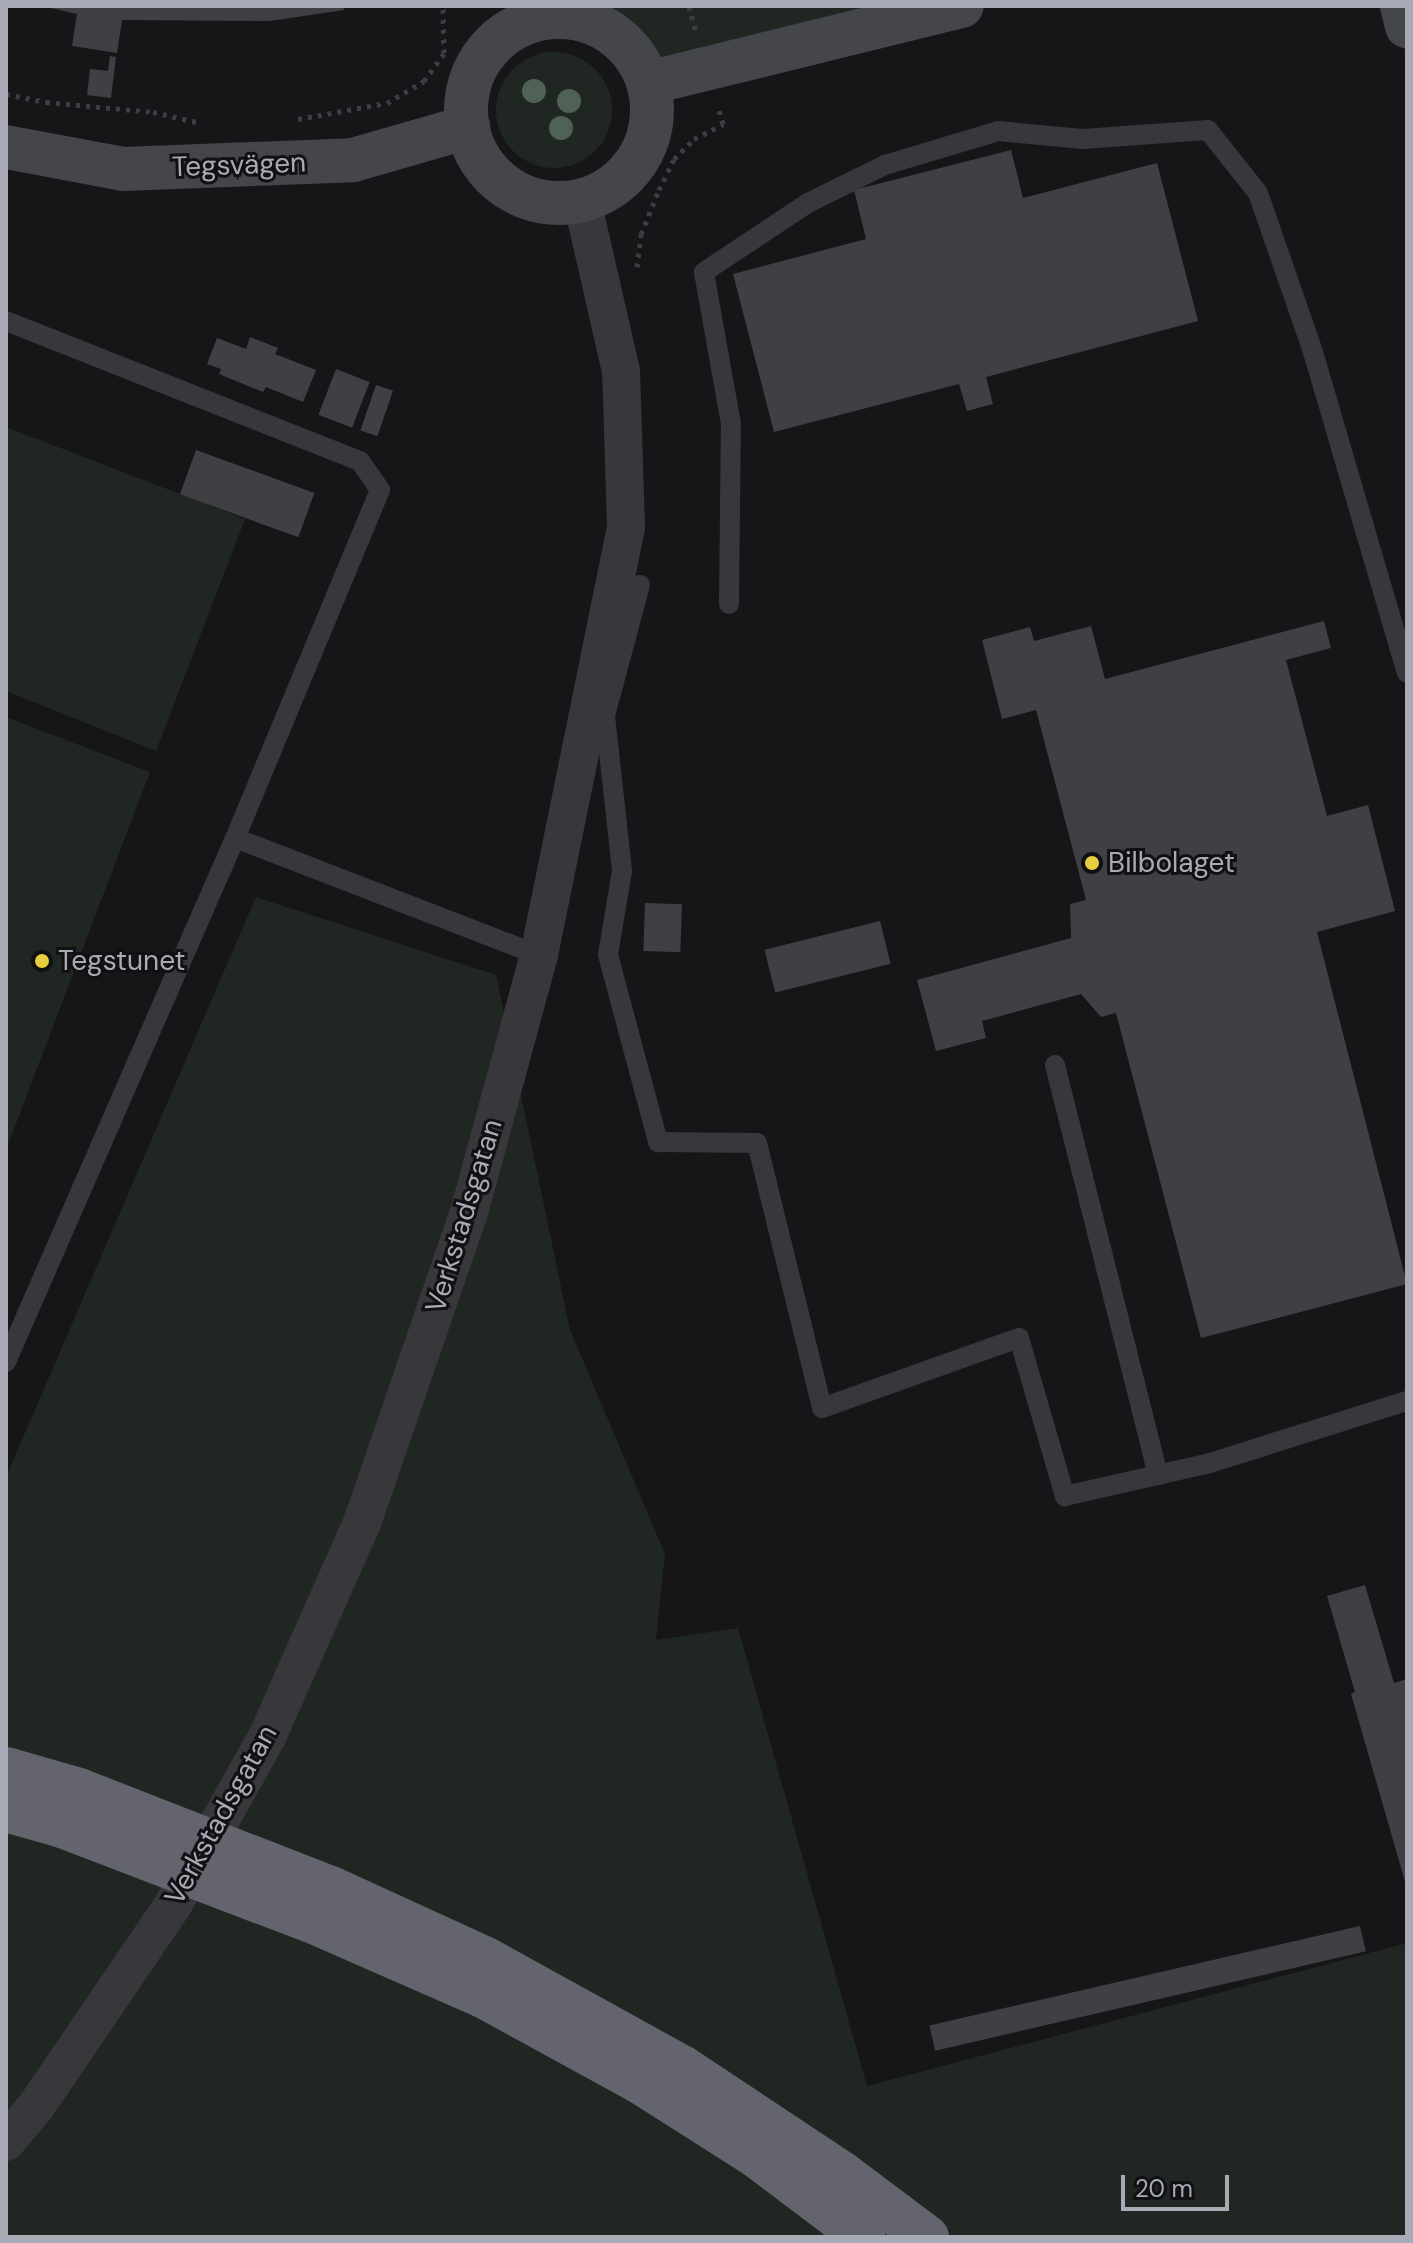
<!DOCTYPE html>
<meta charset="utf-8">
<style>
body{margin:0}
#map{position:relative;width:1413px;height:2243px;overflow:hidden;background:#161517;font-family:"DM Sans",sans-serif}
div>[style]{position:absolute}
.green>*{inset:0;background:#202722}
.round{border-radius:50%}
.building>*{inset:0;background:#403f44;transform-origin:0 0}
.path>*{height:5px;margin-top:-2.5px;transform-origin:0;background:repeating-linear-gradient(90deg,#3d3d43 0 4px,transparent 0 10px)}
.lane>*{height:20px;margin:-10px;padding:0 10px;transform-origin:10px;border-radius:10px;background:#37373c}
.street>*{height:38px;margin:-19px;padding:0 19px;transform-origin:19px;border-radius:19px;background:#37373c}
.secondary>*{height:44px;margin:-22px;padding:0 22px;transform-origin:22px;border-radius:22px;background:#45454c}
.secondary>.ring{margin:-22px;padding:0;box-sizing:content-box;background:none;border:44px solid #45454c;border-radius:50%}
.highway>*{height:44px;margin:-22px;padding:0 22px;transform-origin:22px;border-radius:22px;background:#63646d}
.highway-bridge>*{height:44px;margin:-22px;padding:0 22px;transform-origin:22px;border-radius:22px;background:#63646d}
.trees>*{width:24px;height:24px;margin:-12px;border-radius:50%;background:#506155}
.dots>*{width:22px;height:22px;translate:-50% -50%;box-sizing:border-box;border:4px solid #111012;border-radius:50%}
span{translate:-50% -50%;white-space:nowrap;text-align:center;line-height:1.15;-webkit-text-stroke:6px #111012;paint-order:stroke}
.street-label{font-size:28px;color:#a8aab6}
.poi-label{font-size:28px;color:#a8aab6}
.left{translate:0 -50%;text-align:left}
.frame{position:absolute;inset:0;border:8px solid #a8aab6;pointer-events:none}
.scale{position:absolute;left:1121px;top:2175px;width:108px;height:36px;box-sizing:border-box;border:4px solid #a8aab6;border-top:0;padding-left:10px;font-size:24px;line-height:28px;white-space:nowrap;color:#a8aab6;-webkit-text-stroke:6px #111012;paint-order:stroke}
</style>
<div id="map">
<div class="green">
<i style="clip-path:polygon(530px 6px,952px 6px,646px 76px,635px 55px,617px 37px,594px 23px,563px 17px,534px 22px)"></i>
<i class="round" style="left:496px;top:52px;width:116px;height:116px"></i>
<i style="clip-path:polygon(6px 427px,245px 519px,156px 751px,6px 691px)"></i>
<i style="clip-path:polygon(6px 717px,150px 772px,6px 1150px)"></i>
<i style="clip-path:polygon(256px 897px,496px 975px,570px 1330px,665px 1554px,656px 1640px,738px 1628px,867px 2086px,1407px 1943px,1407px 2237px,6px 2237px,6px 1477px)"></i>
</div>
<div class="building">
<i style="clip-path:polygon(42px 6px,343px 6px,344px 10px,270px 21px,122px 20px,117px 53px,72px 46px,77px 14px)"></i>
<i style="clip-path:polygon(110px 56px,116px 57px,111px 98px,87px 95px,90px 69px,108px 71px)"></i>
<i style="clip-path:polygon(1011px 150px,1023px 198px,1157px 163px,1198px 321px,986px 377px,993px 404px,967px 411px,959px 384px,774px 432px,733px 274px,866px 239px,854px 190px)"></i>
<i style="clip-path:polygon(250px 337px,278px 348px,275px 354px,316px 370px,303px 402px,266px 387px,263px 392px,219px 374px,221px 369px,207px 364px,217px 338px,246px 349px)"></i>
<i style="left:336px;top:369px;width:36px;height:49px;rotate:21deg"></i>
<i style="left:376px;top:385px;width:18px;height:48px;rotate:19deg"></i>
<i style="left:196px;top:450px;width:126px;height:47px;rotate:20deg"></i>
<i style="clip-path:polygon(1324px 621px,1331px 648px,1286px 660px,1327px 816px,1368px 805px,1395px 911px,1317px 932px,1407px 1284px,1201px 1338px,1116px 1013px,1101px 1017px,1081px 994px,982px 1021px,986px 1038px,936px 1051px,917px 980px,1071px 938px,1070px 904px,1086px 900px,1036px 710px,1002px 719px,982px 640px,1030px 627px,1034px 641px,1091px 626px,1105px 679px)"></i>
<i style="left:645px;top:903px;width:37px;height:48px;rotate:2deg"></i>
<i style="left:880px;top:921px;width:44px;height:119px;rotate:76deg"></i>
<i style="clip-path:polygon(1365px 1585px,1394px 1683px,1407px 1679px,1406px 1885px,1351px 1694px,1355px 1692px,1327px 1596px)"></i>
<i style="left:1360px;top:1926px;width:26px;height:442px;rotate:77deg"></i>
</div>
<div class="path">
<i style="left:689px;top:6px;width:27px;rotate:75deg"></i>
<i style="left:6px;top:94px;width:41px;rotate:11.3deg"></i>
<i style="left:46px;top:102px;width:107px;rotate:5.3deg"></i>
<i style="left:153px;top:112px;width:49px;rotate:12.9deg"></i>
<i style="left:298px;top:119px;width:90px;rotate:-10.2deg"></i>
<i style="left:387px;top:103px;width:43px;rotate:-30.7deg"></i>
<i style="left:424px;top:81px;width:34px;rotate:-54deg"></i>
<i style="left:444px;top:53px;width:47px;rotate:-91.2deg"></i>
<i style="left:637px;top:267px;width:33px;rotate:-83deg"></i>
<i style="left:641px;top:234px;width:48px;rotate:-67.8deg"></i>
<i style="left:659px;top:190px;width:34px;rotate:-64deg"></i>
<i style="left:674px;top:159px;width:28px;rotate:-45deg"></i>
<i style="left:694px;top:139px;width:33px;rotate:-27deg"></i>
<i style="left:723px;top:124px;width:18px;rotate:-106deg"></i>
</div>
<div class="lane">
<i style="left:6px;top:321px;width:381px;rotate:21.6deg"></i>
<i style="left:360px;top:461px;width:35px;rotate:55deg"></i>
<i style="left:380px;top:490px;width:377px;rotate:112.6deg"></i>
<i style="left:235px;top:838px;width:326px;rotate:21.1deg"></i>
<i style="left:640px;top:585px;width:136px;rotate:105deg"></i>
<i style="left:605px;top:716px;width:156px;rotate:83.7deg"></i>
<i style="left:622px;top:871px;width:85px;rotate:99.5deg"></i>
<i style="left:608px;top:955px;width:194px;rotate:75deg"></i>
<i style="left:658px;top:1142px;width:99px;rotate:0.6deg"></i>
<i style="left:757px;top:1143px;width:273px;rotate:76.2deg"></i>
<i style="left:822px;top:1408px;width:209px;rotate:-19.6deg"></i>
<i style="left:1019px;top:1338px;width:165px;rotate:73.8deg"></i>
<i style="left:1065px;top:1496px;width:149px;rotate:-12.8deg"></i>
<i style="left:1210px;top:1463px;width:207px;rotate:-17.5deg"></i>
<i style="left:729px;top:604px;width:180px;rotate:-89.4deg"></i>
<i style="left:731px;top:424px;width:154px;rotate:-100.1deg"></i>
<i style="left:704px;top:272px;width:125px;rotate:-33.6deg"></i>
<i style="left:808px;top:203px;width:86px;rotate:-26.3deg"></i>
<i style="left:885px;top:165px;width:118px;rotate:-16.7deg"></i>
<i style="left:998px;top:131px;width:85px;rotate:5.4deg"></i>
<i style="left:1083px;top:139px;width:125px;rotate:-4.1deg"></i>
<i style="left:1208px;top:130px;width:80px;rotate:51.6deg"></i>
<i style="left:1258px;top:193px;width:168px;rotate:70.9deg"></i>
<i style="left:1313px;top:352px;width:334px;rotate:73.7deg"></i>
<i style="left:1055px;top:1065px;width:423px;rotate:75.9deg"></i>
<i style="left:6px;top:1362px;width:572px;rotate:-66.39deg"></i>
</div>
<div class="street">
<i style="left:530px;top:6px;width:16px;rotate:76deg"></i>
<i style="left:6px;top:2142px;width:48px;rotate:-50deg"></i>
<i style="left:37px;top:2105px;width:242px;rotate:-55.8deg"></i>
<i style="left:173px;top:1905px;width:193px;rotate:-60.8deg"></i>
<i style="left:267px;top:1737px;width:237px;rotate:-66.1deg"></i>
<i style="left:363px;top:1520px;width:329px;rotate:-71deg"></i>
<i style="left:470px;top:1209px;width:263px;rotate:-74.8deg"></i>
<i style="left:539px;top:955px;width:437px;rotate:-78.5deg"></i>
<i style="left:626px;top:527px;width:156px;rotate:-91.8deg"></i>
<i style="left:621px;top:371px;width:174px;rotate:-102.9deg"></i>
</div>
<div class="secondary">
<i style="left:1402px;top:6px;width:21px;rotate:76deg"></i>
<i class="ring" style="left:466px;top:17px;width:142px;height:142px"></i>
<i style="left:648px;top:83px;width:323px;rotate:-13.8deg"></i>
<i style="left:6px;top:147px;width:119px;rotate:10.6deg"></i>
<i style="left:123px;top:169px;width:230px;rotate:-2.2deg"></i>
<i style="left:353px;top:160px;width:120px;rotate:-16deg"></i>
</div>
<div class="highway">
<i style="left:6px;top:1769px;width:76px;rotate:16deg"></i>
<i style="left:6px;top:1810px;width:58px;rotate:15.9deg"></i>
<i style="left:331px;top:1888px;width:170px;rotate:24.6deg"></i>
<i style="left:486px;top:1959px;width:224px;rotate:28.9deg"></i>
<i style="left:682px;top:2067px;width:193px;rotate:33.6deg"></i>
<i style="left:843px;top:2174px;width:105px;rotate:36.9deg"></i>
<i style="left:321px;top:1925px;width:177px;rotate:23.7deg"></i>
<i style="left:483px;top:1996px;width:179px;rotate:28.7deg"></i>
<i style="left:640px;top:2082px;width:136px;rotate:32.4deg"></i>
<i style="left:755px;top:2155px;width:136px;rotate:37deg"></i>
</div>
<div class="highway-bridge">
<i style="left:79px;top:1790px;width:270px;rotate:21.3deg"></i>
<i style="left:62px;top:1826px;width:277px;rotate:20.9deg"></i>
</div>
<div class="trees">
<i style="left:534px;top:91px"></i>
<i style="left:569px;top:101px"></i>
<i style="left:561px;top:128px"></i>
</div>
<div class="dots">
<i style="left:1092px;top:863px;background:#e6ce3e"></i>
<i style="left:42px;top:961px;background:#e6ce3e"></i>
</div>
<div class="street-label">
<span style="left:239px;top:165px;rotate:-2deg">Tegsvägen</span>
<span style="left:464px;top:1216px;rotate:-73deg">Verkstadsgatan</span>
<span style="left:221px;top:1815px;rotate:-61deg">Verkstadsgatan</span>
</div>
<div class="poi-label">
<span class="left" style="left:1108px;top:863px">Bilbolaget</span>
<span class="left" style="left:58px;top:961px">Tegstunet</span>
</div>
<div class="frame"></div>
<div class="scale">20 m</div>
</div>
